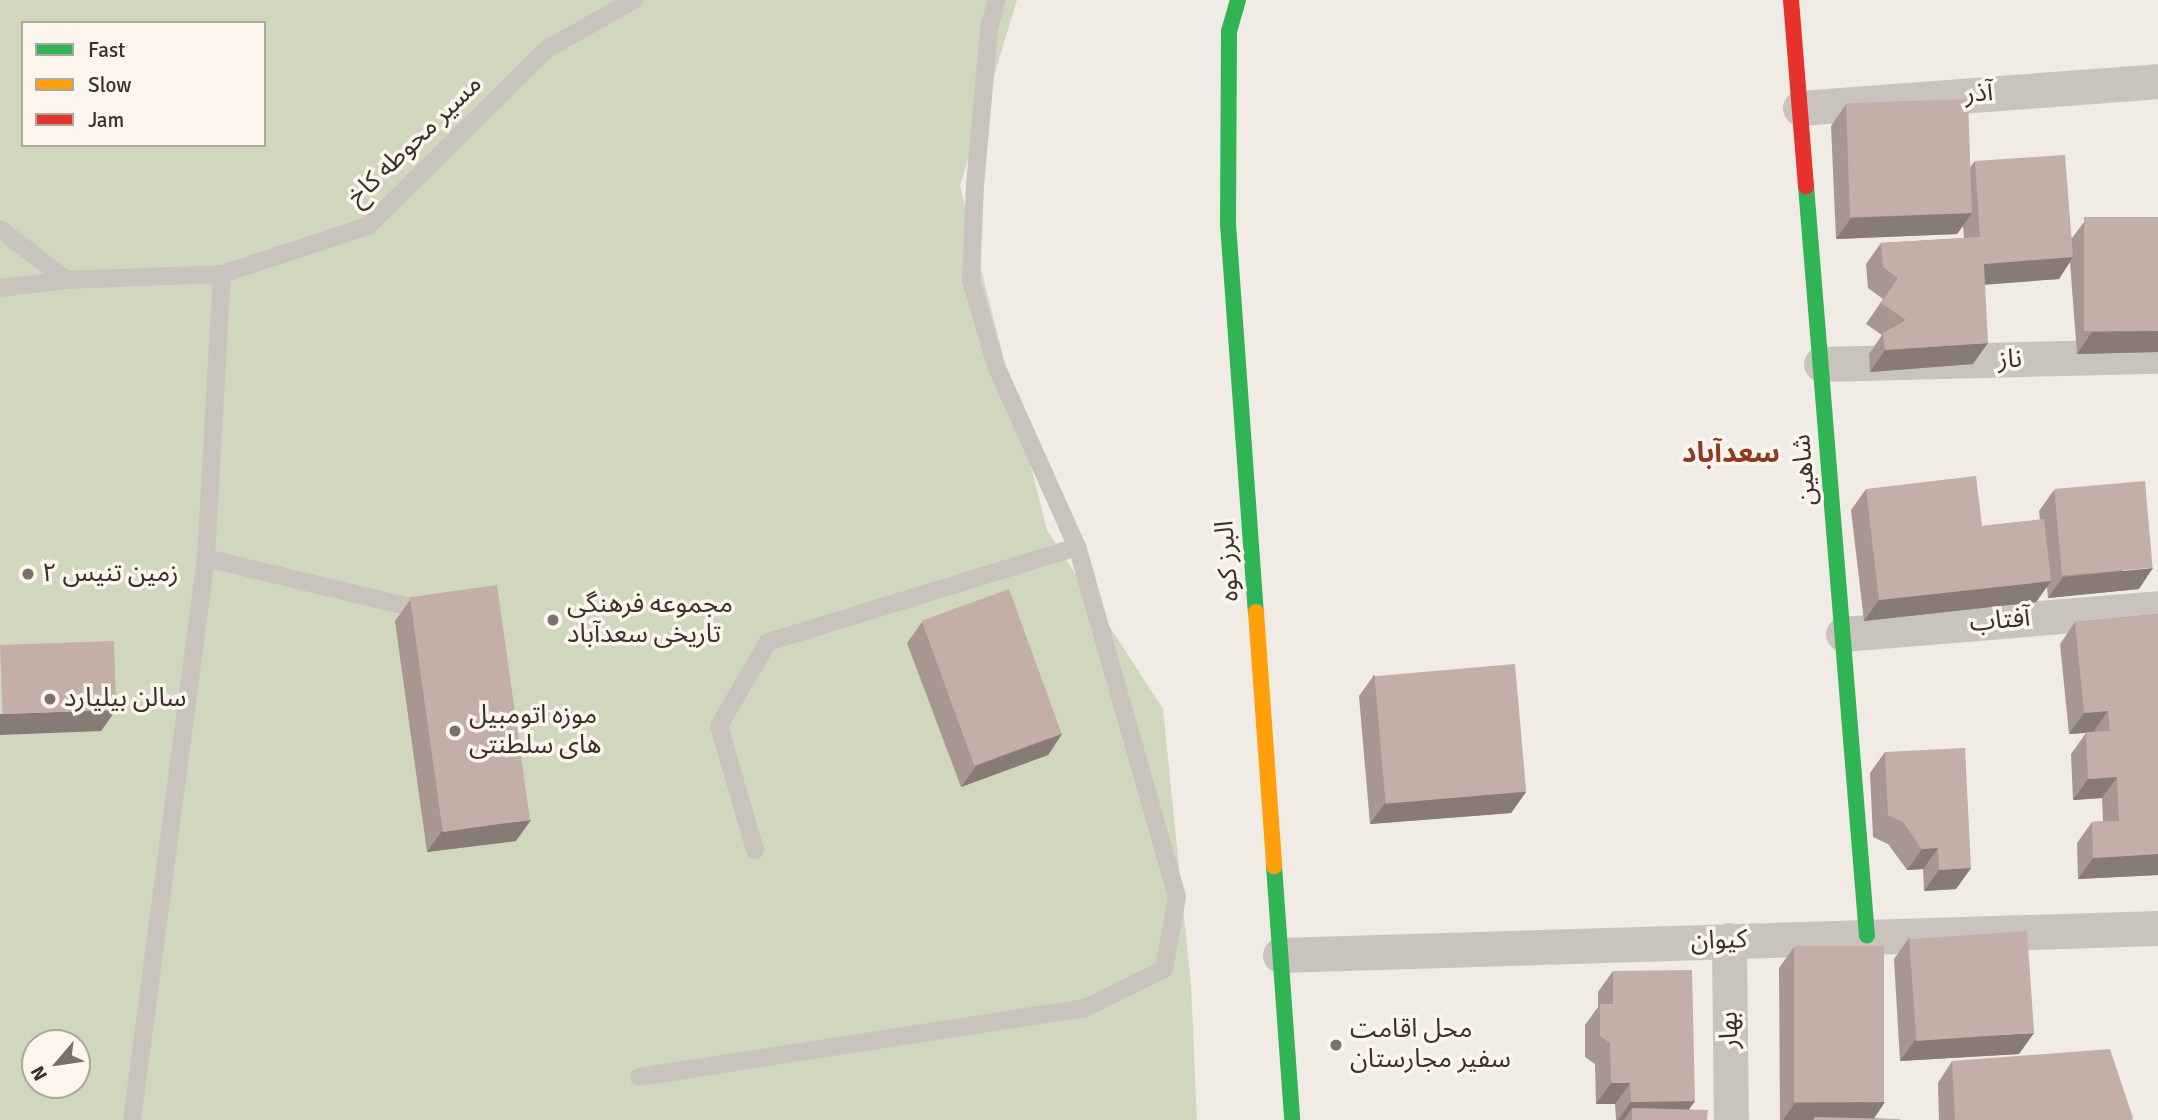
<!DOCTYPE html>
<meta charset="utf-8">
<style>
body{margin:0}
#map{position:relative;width:2158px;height:1120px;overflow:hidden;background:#f0ebe5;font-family:Signika,"Noto Sans Arabic",sans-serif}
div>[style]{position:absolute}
.green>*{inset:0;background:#d1d6bf}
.lane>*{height:18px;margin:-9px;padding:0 9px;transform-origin:9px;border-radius:9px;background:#c9c3be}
.street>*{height:35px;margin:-17.5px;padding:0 17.5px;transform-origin:17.5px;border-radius:17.5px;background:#c9c3be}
.fast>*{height:16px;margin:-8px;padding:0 8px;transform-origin:8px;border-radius:8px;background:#30b455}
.slow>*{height:16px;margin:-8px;padding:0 8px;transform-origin:8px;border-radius:8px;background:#ff9f0a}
.jam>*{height:16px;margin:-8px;padding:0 8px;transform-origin:8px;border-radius:8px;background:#e5322d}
.wall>*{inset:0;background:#a89690}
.shaded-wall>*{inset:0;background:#887a75}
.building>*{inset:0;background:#c3afa7;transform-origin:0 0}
.dots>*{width:19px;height:19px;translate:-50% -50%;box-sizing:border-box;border:4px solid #fbf5ee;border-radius:50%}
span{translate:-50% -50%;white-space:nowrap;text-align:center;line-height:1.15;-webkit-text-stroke:7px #fbf5ee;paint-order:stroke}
.street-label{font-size:26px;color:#3b302b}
.poi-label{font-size:26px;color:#3b302b}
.left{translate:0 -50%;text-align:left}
.neighbourhood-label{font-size:28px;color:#8c3b22;font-weight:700}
.legend{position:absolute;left:21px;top:21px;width:245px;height:126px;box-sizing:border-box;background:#fbf5ee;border:2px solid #aea6a0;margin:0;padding:9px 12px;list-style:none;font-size:21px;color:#3b302b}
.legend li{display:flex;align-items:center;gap:14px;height:35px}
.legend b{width:35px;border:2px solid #aea6a0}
.north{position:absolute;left:21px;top:1029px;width:70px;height:70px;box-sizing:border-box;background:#fbf5ee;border:2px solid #aea6a0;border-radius:50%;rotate:241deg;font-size:19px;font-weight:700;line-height:28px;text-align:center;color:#3b302b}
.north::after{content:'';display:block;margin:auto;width:24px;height:32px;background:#7a716c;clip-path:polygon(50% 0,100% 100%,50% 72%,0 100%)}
</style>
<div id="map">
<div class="green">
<i style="clip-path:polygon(evenodd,0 0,1017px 0,960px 186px,1047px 530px,1163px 709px,1191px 985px,1197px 1120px,0 1120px,0 0,23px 23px,264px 23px,264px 145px,23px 145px,23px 23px,0 0,35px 1043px,77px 1043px,77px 1085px,35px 1085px,35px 1043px)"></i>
</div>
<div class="lane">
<i style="left:0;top:229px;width:84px;rotate:37.3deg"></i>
<i style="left:0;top:288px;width:67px;rotate:-6.8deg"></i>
<i style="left:67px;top:280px;width:155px;rotate:-2.2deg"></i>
<i style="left:222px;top:274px;width:154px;rotate:-18.2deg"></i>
<i style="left:368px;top:226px;width:252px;rotate:-44.7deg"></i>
<i style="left:547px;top:49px;width:100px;rotate:-29.4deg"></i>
<i style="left:206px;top:558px;width:227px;rotate:13.5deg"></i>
<i style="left:755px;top:850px;width:129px;rotate:-106.2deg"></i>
<i style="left:719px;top:726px;width:97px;rotate:-59.7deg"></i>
<i style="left:768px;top:642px;width:323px;rotate:-17.1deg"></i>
<i style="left:1077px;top:547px;width:198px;rotate:-114.1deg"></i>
<i style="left:996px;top:366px;width:90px;rotate:-106.2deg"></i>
<i style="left:971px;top:280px;width:94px;rotate:-87.6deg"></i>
<i style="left:975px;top:186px;width:158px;rotate:-84.9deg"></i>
<i style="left:989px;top:29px;width:30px;rotate:-75deg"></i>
<i style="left:639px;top:1077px;width:451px;rotate:-8.8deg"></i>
<i style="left:1085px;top:1008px;width:88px;rotate:-26.3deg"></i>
<i style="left:1164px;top:969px;width:73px;rotate:-79.8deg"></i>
<i style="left:1177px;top:897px;width:364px;rotate:-105.9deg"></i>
<i style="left:132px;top:1120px;width:567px;rotate:-82.5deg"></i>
<i style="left:206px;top:558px;width:284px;rotate:-86.8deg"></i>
</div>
<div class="street">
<i style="left:1800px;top:108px;width:359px;rotate:-4.3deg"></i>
<i style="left:1821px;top:364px;width:337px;rotate:-1.4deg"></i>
<i style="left:1843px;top:634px;width:316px;rotate:-4.7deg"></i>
<i style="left:1729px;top:940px;width:180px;rotate:89.4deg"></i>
<i style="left:1280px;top:955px;width:878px;rotate:-1.76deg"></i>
</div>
<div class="fast">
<i style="left:1238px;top:0;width:33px;rotate:106deg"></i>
<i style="left:1229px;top:32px;width:192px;rotate:90.3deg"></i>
<i style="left:1228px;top:224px;width:389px;rotate:85.9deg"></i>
<i style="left:1806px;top:186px;width:752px;rotate:85.35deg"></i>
<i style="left:1274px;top:866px;width:255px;rotate:85.9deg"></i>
</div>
<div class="slow">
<i style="left:1256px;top:612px;width:255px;rotate:85.9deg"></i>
</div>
<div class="jam">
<i style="left:1791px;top:0;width:187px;rotate:85.4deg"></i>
</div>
<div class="wall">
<i style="clip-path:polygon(1846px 104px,1970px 167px,1975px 161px,2072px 238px,2084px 222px,2158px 217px,2158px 352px,2077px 354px,2070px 262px,2059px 279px,1985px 284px,1973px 364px,1870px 372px,1869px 354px,1882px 335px,1866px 324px,1883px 299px,1868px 288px,1866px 264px,1881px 243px,1964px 238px,1963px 226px,1957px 234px,1836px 239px,1831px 126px)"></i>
<i style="clip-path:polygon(1866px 489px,1982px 526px,2040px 520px,2039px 511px,2054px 490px,2139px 589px,2048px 598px,2047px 587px,2036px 602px,1864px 621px,1851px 510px)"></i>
<i style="clip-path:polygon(410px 600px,516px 841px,427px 852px,395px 621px)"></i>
<i style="clip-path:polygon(2158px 614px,2158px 875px,2078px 879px,2077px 843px,2092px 822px,2103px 821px,2102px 798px,2073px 800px,2071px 754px,2086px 733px,2069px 734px,2060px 644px,2075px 622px)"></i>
<i style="clip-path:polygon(922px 622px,1062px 734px,1048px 755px,961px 787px,907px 643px)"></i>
<i style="clip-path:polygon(1374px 675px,1526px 792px,1511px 813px,1370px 824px,1359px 696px)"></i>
<i style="clip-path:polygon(1885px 752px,1971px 868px,1956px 889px,1924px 891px,1923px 869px,1907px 870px,1888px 844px,1873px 837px,1870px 773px)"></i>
<i style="clip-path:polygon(1909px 938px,2019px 1054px,1900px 1061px,1894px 959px)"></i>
<i style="clip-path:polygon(1794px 947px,1874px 1118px,1900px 1120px,1780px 1120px,1779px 968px)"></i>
<i style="clip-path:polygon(1613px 971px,1695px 1101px,1689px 1109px,1707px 1120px,1616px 1120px,1615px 1104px,1596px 1104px,1595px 1064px,1585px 1057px,1585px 1025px,1598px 1007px,1598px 992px)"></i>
<i style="clip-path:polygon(1952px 1061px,2132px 1120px,1939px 1120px,1938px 1083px)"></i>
</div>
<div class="shaded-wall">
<i style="clip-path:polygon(1972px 213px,1957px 234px,1836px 239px,1851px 218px)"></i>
<i style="clip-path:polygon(2073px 257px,2059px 279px,1969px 286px,1984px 264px)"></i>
<i style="clip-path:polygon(2158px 331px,2158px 352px,2077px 354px,2092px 332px)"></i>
<i style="clip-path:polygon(1988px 343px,1973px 364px,1870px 372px,1885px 350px)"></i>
<i style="clip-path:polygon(2153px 568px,2139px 589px,2048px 598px,2063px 577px)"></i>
<i style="clip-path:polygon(2051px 581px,2036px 602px,1864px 621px,1879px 600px)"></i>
<i style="clip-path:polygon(116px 710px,101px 731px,0 735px,0 714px)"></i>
<i style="clip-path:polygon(2108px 711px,2093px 732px,2069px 734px,2084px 713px)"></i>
<i style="clip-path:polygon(1062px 734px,1048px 755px,961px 787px,976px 766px)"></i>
<i style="clip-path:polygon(2117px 777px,2102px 798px,2073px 800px,2088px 779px)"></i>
<i style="clip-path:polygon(1526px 792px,1511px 813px,1370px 824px,1385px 803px)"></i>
<i style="clip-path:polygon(531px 820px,516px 841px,427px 852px,442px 831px)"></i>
<i style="clip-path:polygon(1938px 848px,1923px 869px,1907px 870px,1922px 849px)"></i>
<i style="clip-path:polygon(2158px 854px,2158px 875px,2078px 879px,2093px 858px)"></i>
<i style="clip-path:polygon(1971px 868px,1956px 889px,1924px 891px,1939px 870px)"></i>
<i style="clip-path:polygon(2034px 1033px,2019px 1054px,1900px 1061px,1915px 1040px)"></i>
<i style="clip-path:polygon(1611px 1083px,1630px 1083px,1615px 1104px,1596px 1104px)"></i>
<i style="clip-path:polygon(1695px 1101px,1681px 1120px,1632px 1108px,1624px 1120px,1618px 1120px,1631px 1102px)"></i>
<i style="clip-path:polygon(1885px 1102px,1873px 1120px,1815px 1117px,1812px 1120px,1783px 1120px,1795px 1103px)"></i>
</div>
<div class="building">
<i style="left:1968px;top:99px;width:114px;height:122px;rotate:88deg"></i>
<i style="clip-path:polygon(2065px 155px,2073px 257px,1984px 264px,1988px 343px,1885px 350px,1883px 333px,1906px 320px,1881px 303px,1898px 278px,1883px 267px,1881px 243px,1980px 237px,1975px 161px)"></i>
<i style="left:2158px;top:217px;width:114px;height:74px;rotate:90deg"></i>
<i style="clip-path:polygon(1976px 476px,1982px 526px,2044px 519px,2051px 581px,1879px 600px,1866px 489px)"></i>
<i style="left:2145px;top:481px;width:87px;height:91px;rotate:85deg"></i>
<i style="left:497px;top:585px;width:237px;height:88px;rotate:82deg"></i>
<i style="left:1009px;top:589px;width:154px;height:93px;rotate:70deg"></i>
<i style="clip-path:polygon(2158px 614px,2158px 854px,2093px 858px,2092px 822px,2119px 821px,2117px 777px,2088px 779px,2086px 732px,2110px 731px,2108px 711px,2084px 713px,2075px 622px)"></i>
<i style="left:114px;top:641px;width:69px;height:114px;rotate:88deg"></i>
<i style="left:1515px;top:664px;width:128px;height:141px;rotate:85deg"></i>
<i style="clip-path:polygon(1965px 748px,1971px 868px,1939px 870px,1938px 848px,1922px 849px,1903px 822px,1888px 815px,1885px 752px)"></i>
<i style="left:2027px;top:931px;width:102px;height:118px;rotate:86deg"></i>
<i style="left:1884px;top:946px;width:156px;height:90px;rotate:90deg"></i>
<i style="clip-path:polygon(1692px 970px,1695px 1101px,1631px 1102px,1630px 1083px,1611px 1083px,1610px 1043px,1600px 1036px,1600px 1004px,1613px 1004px,1613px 971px)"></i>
<i style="clip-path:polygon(2110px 1049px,2133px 1118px,2132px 1120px,1955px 1120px,1952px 1061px)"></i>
<i style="clip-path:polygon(1632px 1108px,1708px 1110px,1707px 1120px,1632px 1120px)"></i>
<i style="clip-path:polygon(1815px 1117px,1900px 1119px,1900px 1120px,1814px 1120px)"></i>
</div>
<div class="dots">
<i style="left:28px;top:574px;background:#7a716c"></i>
<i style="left:553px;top:620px;background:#7a716c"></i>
<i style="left:50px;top:699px;background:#7a716c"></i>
<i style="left:455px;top:731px;background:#7a716c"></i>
<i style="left:1336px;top:1045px;background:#7a716c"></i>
</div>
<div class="street-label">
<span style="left:1979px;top:94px;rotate:-4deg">آذر</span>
<span style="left:415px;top:141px;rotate:-44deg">مسیر محوطه کاخ</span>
<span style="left:2010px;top:360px;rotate:-2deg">ناز</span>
<span style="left:1805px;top:470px;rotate:-95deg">شاهین</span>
<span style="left:1228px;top:561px;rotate:-94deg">البرز کوه</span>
<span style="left:2000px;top:621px;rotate:-5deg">آفتاب</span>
<span style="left:1719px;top:941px;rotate:-2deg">کیوان</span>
<span style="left:1730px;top:1030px;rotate:-91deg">بهار</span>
</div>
<div class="poi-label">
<span class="left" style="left:42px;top:574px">زمین تنیس ۲</span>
<span class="left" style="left:567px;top:620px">مجموعه فرهنگی<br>تاریخی سعدآباد</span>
<span class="left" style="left:64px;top:699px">سالن بیلیارد</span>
<span class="left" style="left:469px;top:731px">موزه اتومبیل<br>های سلطنتی</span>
<span class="left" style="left:1350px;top:1045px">محل اقامت<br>سفیر مجارستان</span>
</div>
<div class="neighbourhood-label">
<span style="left:1731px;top:453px">سعدآباد</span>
</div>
<ul class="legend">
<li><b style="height:9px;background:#30b455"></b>Fast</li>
<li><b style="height:9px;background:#ff9f0a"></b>Slow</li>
<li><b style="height:9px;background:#e5322d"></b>Jam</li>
</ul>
<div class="north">N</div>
</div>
